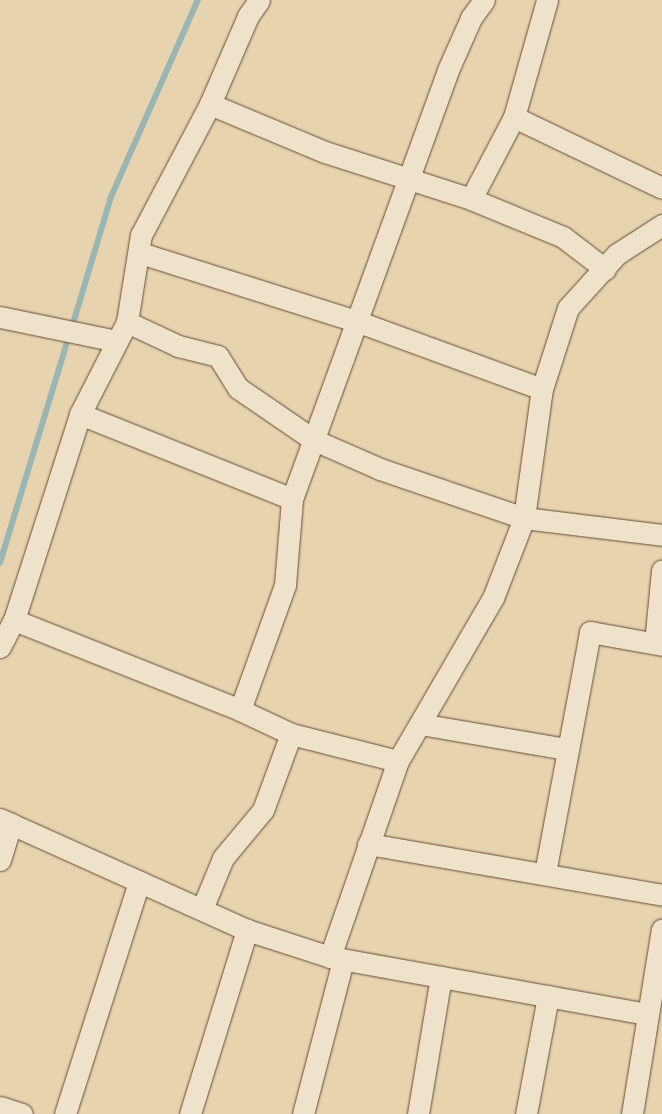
<!DOCTYPE html>
<style>
body{margin:0}
#map{position:relative;width:662px;height:1114px;overflow:hidden;background:#e7d3ae;font-family:"IM FELL Double Pica",serif}
div>[style]{position:absolute}
.stream>*{height:5.5px;margin:-2.75px;padding:0 2.75px;transform-origin:2.75px;border-radius:2.75px;background:#9ab6b4}
.roads{filter:drop-shadow(0 0 1px #654c34) drop-shadow(0 0 1px #654c34)}
.street>*{height:21px;margin:-10.5px;padding:0 10.5px;transform-origin:10.5px;border-radius:10.5px;background:#efe2ca}
span{translate:-50% -50%;white-space:nowrap;text-align:center;line-height:1.15;-webkit-text-stroke:5px #efe2ca;paint-order:stroke}
</style>
<div id="map">
<div class="stream">
<i style="left:72px;top:327px;width:136px;rotate:-73.3deg"></i>
<i style="left:111px;top:197px;width:215px;rotate:-66.2deg"></i>
<i style="left:0;top:563px;width:237px;rotate:-73.1deg"></i>
</div>
<div class="roads">
<div class="street">
<i style="left:210px;top:104px;width:125px;rotate:22.7deg"></i>
<i style="left:325px;top:152px;width:153px;rotate:17.8deg"></i>
<i style="left:471px;top:199px;width:100px;rotate:22.4deg"></i>
<i style="left:563px;top:237px;width:53px;rotate:37.3deg"></i>
<i style="left:514px;top:117px;width:164px;rotate:25.6deg"></i>
<i style="left:471px;top:199px;width:93px;rotate:-62.3deg"></i>
<i style="left:514px;top:117px;width:122px;rotate:-74.2deg"></i>
<i style="left:140px;top:253px;width:226px;rotate:17.5deg"></i>
<i style="left:356px;top:321px;width:198px;rotate:20.1deg"></i>
<i style="left:0;top:317px;width:119px;rotate:11.6deg"></i>
<i style="left:127px;top:322px;width:56px;rotate:25.2deg"></i>
<i style="left:178px;top:346px;width:41px;rotate:14deg"></i>
<i style="left:218px;top:356px;width:38px;rotate:58deg"></i>
<i style="left:238px;top:388px;width:92px;rotate:34.4deg"></i>
<i style="left:314px;top:440px;width:72px;rotate:23.7deg"></i>
<i style="left:380px;top:469px;width:152px;rotate:18.8deg"></i>
<i style="left:524px;top:518px;width:139px;rotate:7deg"></i>
<i style="left:80px;top:414px;width:228px;rotate:21.8deg"></i>
<i style="left:14px;top:620px;width:243px;rotate:21.7deg"></i>
<i style="left:240px;top:710px;width:133px;rotate:-70.2deg"></i>
<i style="left:285px;top:585px;width:86px;rotate:-85.3deg"></i>
<i style="left:292px;top:499px;width:456px;rotate:-70deg"></i>
<i style="left:448px;top:70px;width:57px;rotate:-66.1deg"></i>
<i style="left:471px;top:18px;width:22px;rotate:-54deg"></i>
<i style="left:655px;top:643px;width:73px;rotate:-84.5deg"></i>
<i style="left:0;top:647px;width:30px;rotate:-63deg"></i>
<i style="left:14px;top:620px;width:216px;rotate:-72.2deg"></i>
<i style="left:80px;top:414px;width:103px;rotate:-62.9deg"></i>
<i style="left:127px;top:322px;width:88px;rotate:-80.9deg"></i>
<i style="left:141px;top:235px;width:148px;rotate:-62.2deg"></i>
<i style="left:210px;top:104px;width:96px;rotate:-66.6deg"></i>
<i style="left:248px;top:16px;width:19px;rotate:-55deg"></i>
<i style="left:240px;top:710px;width:56px;rotate:25.2deg"></i>
<i style="left:291px;top:734px;width:110px;rotate:14.2deg"></i>
<i style="left:420px;top:724px;width:149px;rotate:9.7deg"></i>
<i style="left:0;top:819px;width:271px;rotate:24.2deg"></i>
<i style="left:247px;top:930px;width:87px;rotate:18deg"></i>
<i style="left:330px;top:957px;width:322px;rotate:10.2deg"></i>
<i style="left:368px;top:844px;width:298px;rotate:9.8deg"></i>
<i style="left:0;top:860px;width:38px;rotate:-73deg"></i>
<i style="left:545px;top:873px;width:245px;rotate:-79.4deg"></i>
<i style="left:590px;top:632px;width:73px;rotate:10.2deg"></i>
<i style="left:202px;top:909px;width:55px;rotate:-67.6deg"></i>
<i style="left:223px;top:858px;width:62px;rotate:-50.2deg"></i>
<i style="left:263px;top:810px;width:81px;rotate:-69.8deg"></i>
<i style="left:330px;top:957px;width:207px;rotate:-70.9deg"></i>
<i style="left:398px;top:761px;width:189px;rotate:-59.8deg"></i>
<i style="left:493px;top:598px;width:86px;rotate:-68.8deg"></i>
<i style="left:524px;top:518px;width:130px;rotate:-82.1deg"></i>
<i style="left:542px;top:389px;width:85px;rotate:-72.2deg"></i>
<i style="left:568px;top:308px;width:73px;rotate:-47.8deg"></i>
<i style="left:617px;top:254px;width:54px;rotate:-32.8deg"></i>
<i style="left:0;top:1107px;width:23px;rotate:18deg"></i>
<i style="left:65px;top:1114px;width:244px;rotate:-72.3deg"></i>
<i style="left:190px;top:1114px;width:193px;rotate:-72.8deg"></i>
<i style="left:303px;top:1114px;width:159px;rotate:-75.4deg"></i>
<i style="left:418px;top:1114px;width:139px;rotate:-80.5deg"></i>
<i style="left:526px;top:1114px;width:120px;rotate:-79.4deg"></i>
<i style="left:632px;top:1114px;width:187px;rotate:-80.8deg"></i>
</div>
</div>
</div>
